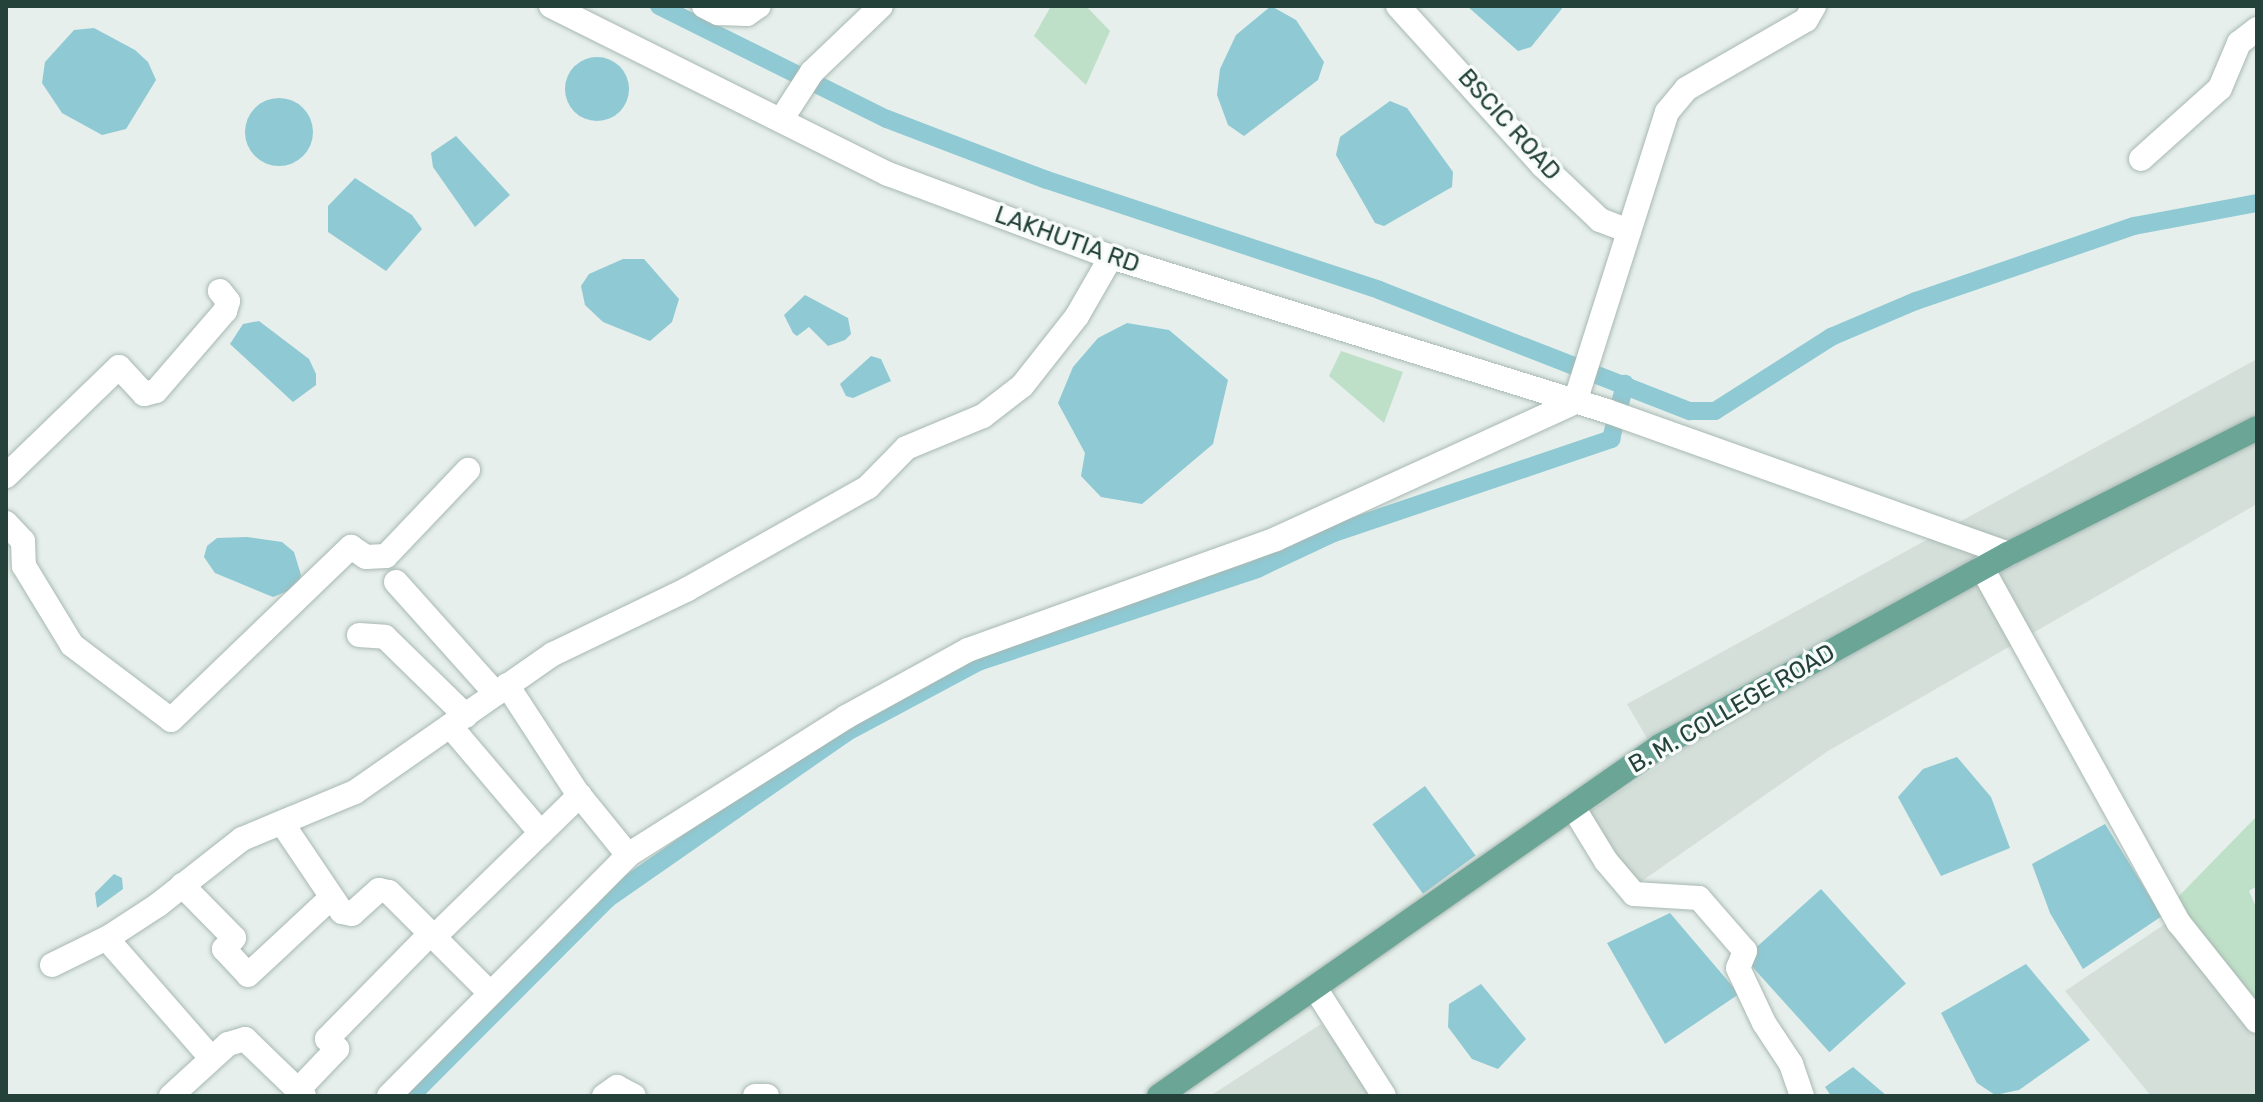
<!DOCTYPE html>
<style>
body{margin:0}
#map{position:relative;width:2263px;height:1102px;overflow:hidden;background:#e6efeb;font-family:Rubik,sans-serif}
div>[style]{position:absolute}
.built>*{inset:0;background:#d4dfda}
.green>*{inset:0;background:#bfe0c8}
.water>*{inset:0;background:#8ec9d4;transform-origin:0 0}
.round{border-radius:50%}
.canal>*{height:18px;margin:-9px;padding:0 9px;transform-origin:9px;border-radius:9px;background:#8ec9d4}
.roads{filter:drop-shadow(0 0 2px #a8b8b2) drop-shadow(0 0 2px #a8b8b2)}
.minor>*{height:24px;margin:-12px;padding:0 12px;transform-origin:12px;border-radius:12px;background:#fff}
.major>*{height:24px;margin:-12px;padding:0 12px;transform-origin:12px;border-radius:12px;background:#6aa596}
span{translate:-50% -50%;white-space:nowrap;text-align:center;line-height:1.15;-webkit-text-stroke:7px #f7fbf9;paint-order:stroke}
.street-label{font-size:24px;color:#24423a}
.frame{position:absolute;inset:0;border:8px solid #24423a;pointer-events:none}
</style>
<div id="map">
<div class="built">
<i style="clip-path:polygon(2257px 359px,2257px 504px,1828px 751px,1639px 883px,1584px 815px,1662px 764px,1627px 704px)"></i>
<i style="clip-path:polygon(2168px 922px,2257px 1038px,2257px 1096px,2151px 1096px,2065px 991px)"></i>
<i style="clip-path:polygon(1321px 1024px,1377px 1096px,1210px 1096px)"></i>
</div>
<div class="green">
<i style="clip-path:polygon(1051px 6px,1086px 6px,1110px 31px,1086px 85px,1034px 36px)"></i>
<i style="clip-path:polygon(1341px 351px,1403px 372px,1384px 423px,1329px 376px)"></i>
<i style="clip-path:polygon(2257px 816px,2257px 886px,2249px 891px,2257px 909px,2257px 1003px,2175px 900px)"></i>
</div>
<div class="water">
<i style="clip-path:polygon(1271px 6px,1296px 20px,1324px 62px,1318px 80px,1244px 136px,1228px 125px,1217px 95px,1220px 69px,1236px 35px)"></i>
<i style="clip-path:polygon(1467px 6px,1564px 6px,1531px 47px,1518px 51px)"></i>
<i style="clip-path:polygon(94px 28px,135px 50px,148px 62px,156px 80px,126px 129px,102px 135px,62px 113px,42px 83px,45px 62px,74px 30px)"></i>
<i class="round" style="left:565px;top:57px;width:64px;height:64px"></i>
<i class="round" style="left:245px;top:98px;width:68px;height:68px"></i>
<i style="clip-path:polygon(1390px 101px,1407px 108px,1453px 172px,1452px 187px,1384px 226px,1375px 223px,1336px 155px,1340px 137px)"></i>
<i style="clip-path:polygon(456px 136px,510px 195px,475px 227px,433px 167px,431px 153px)"></i>
<i style="clip-path:polygon(355px 178px,412px 215px,422px 229px,386px 271px,328px 232px,328px 206px)"></i>
<i style="clip-path:polygon(623px 259px,644px 259px,679px 299px,672px 322px,650px 341px,603px 322px,585px 305px,581px 286px,589px 274px)"></i>
<i style="clip-path:polygon(805px 295px,848px 318px,851px 334px,845px 340px,828px 346px,809px 327px,797px 336px,793px 333px,784px 315px)"></i>
<i style="clip-path:polygon(259px 321px,309px 359px,316px 374px,316px 385px,293px 402px,230px 344px,243px 324px)"></i>
<i style="clip-path:polygon(1127px 323px,1169px 330px,1228px 380px,1213px 444px,1142px 504px,1101px 497px,1081px 476px,1085px 453px,1058px 403px,1073px 367px,1098px 338px)"></i>
<i style="clip-path:polygon(871px 356px,881px 359px,891px 381px,853px 398px,846px 396px,840px 384px)"></i>
<i style="clip-path:polygon(247px 537px,282px 542px,294px 552px,301px 575px,298px 587px,273px 597px,215px 573px,204px 557px,207px 546px,217px 538px)"></i>
<i style="clip-path:polygon(1957px 757px,1991px 797px,2010px 848px,1941px 876px,1898px 797px,1923px 769px)"></i>
<i style="left:1425px;top:786px;width:86px;height:65px;rotate:54deg"></i>
<i style="clip-path:polygon(2105px 824px,2162px 916px,2083px 969px,2050px 913px,2032px 864px)"></i>
<i style="clip-path:polygon(114px 874px,122px 878px,123px 889px,97px 908px,95px 893px)"></i>
<i style="left:1821px;top:889px;width:127px;height:103px;rotate:48deg"></i>
<i style="clip-path:polygon(1670px 913px,1739px 994px,1665px 1044px,1607px 943px)"></i>
<i style="clip-path:polygon(2026px 964px,2090px 1040px,2019px 1090px,1995px 1095px,1977px 1083px,1941px 1013px)"></i>
<i style="clip-path:polygon(1481px 984px,1526px 1039px,1498px 1069px,1472px 1059px,1448px 1027px,1449px 1004px)"></i>
<i style="clip-path:polygon(1853px 1067px,1887px 1096px,1831px 1096px,1825px 1087px)"></i>
</div>
<div class="canal">
<i style="left:659px;top:6px;width:254px;rotate:26.4deg"></i>
<i style="left:887px;top:119px;width:171px;rotate:20.9deg"></i>
<i style="left:1047px;top:180px;width:350px;rotate:18.3deg"></i>
<i style="left:1379px;top:290px;width:334px;rotate:21.3deg"></i>
<i style="left:1690px;top:411px;width:25px"></i>
<i style="left:1715px;top:411px;width:138px;rotate:-32.5deg"></i>
<i style="left:1831px;top:337px;width:92px;rotate:-23deg"></i>
<i style="left:1916px;top:301px;width:231px;rotate:-19deg"></i>
<i style="left:2134px;top:226px;width:125px;rotate:-10.6deg"></i>
<i style="left:411px;top:1096px;width:278px;rotate:-45.1deg"></i>
<i style="left:607px;top:899px;width:292px;rotate:-34.8deg"></i>
<i style="left:847px;top:732px;width:149px;rotate:-28.1deg"></i>
<i style="left:978px;top:662px;width:294px;rotate:-18.4deg"></i>
<i style="left:1257px;top:569px;width:85px;rotate:-25.1deg"></i>
<i style="left:1334px;top:533px;width:293px;rotate:-18.7deg"></i>
<i style="left:1611px;top:439px;width:57px;rotate:-75.7deg"></i>
</div>
<div class="roads">
<div class="minor">
<i style="left:551px;top:6px;width:377px;rotate:26.5deg"></i>
<i style="left:888px;top:174px;width:238px;rotate:20.4deg"></i>
<i style="left:1111px;top:257px;width:519px;rotate:17.25deg"></i>
<i style="left:1607px;top:411px;width:426px;rotate:19.6deg"></i>
<i style="left:704px;top:6px;width:16px;rotate:27deg"></i>
<i style="left:718px;top:13px;width:29px;rotate:2deg"></i>
<i style="left:747px;top:14px;width:14px;rotate:-34deg"></i>
<i style="left:1398px;top:6px;width:215px;rotate:47.8deg"></i>
<i style="left:1542px;top:165px;width:80px;rotate:43.5deg"></i>
<i style="left:1600px;top:220px;width:31px;rotate:21deg"></i>
<i style="left:781px;top:120px;width:57px;rotate:-57.1deg"></i>
<i style="left:812px;top:72px;width:95px;rotate:-43.7deg"></i>
<i style="left:2141px;top:159px;width:106px;rotate:-41.9deg"></i>
<i style="left:2220px;top:88px;width:49px;rotate:-67.1deg"></i>
<i style="left:2239px;top:43px;width:23px;rotate:-38deg"></i>
<i style="left:6px;top:476px;width:157px;rotate:-44deg"></i>
<i style="left:119px;top:367px;width:37px;rotate:47deg"></i>
<i style="left:144px;top:394px;width:12px;rotate:-14deg"></i>
<i style="left:156px;top:391px;width:106px;rotate:-49.2deg"></i>
<i style="left:225px;top:311px;width:10px;rotate:-73deg"></i>
<i style="left:228px;top:301px;width:13px;rotate:-129deg"></i>
<i style="left:6px;top:523px;width:25px;rotate:47deg"></i>
<i style="left:23px;top:541px;width:25px;rotate:88deg"></i>
<i style="left:24px;top:566px;width:92px;rotate:58.7deg"></i>
<i style="left:72px;top:645px;width:124px;rotate:37.1deg"></i>
<i style="left:171px;top:720px;width:250px;rotate:-43.9deg"></i>
<i style="left:351px;top:547px;width:18px;rotate:34deg"></i>
<i style="left:366px;top:557px;width:20px;rotate:-3deg"></i>
<i style="left:386px;top:556px;width:119px;rotate:-46.4deg"></i>
<i style="left:1982px;top:568px;width:406px;rotate:61deg"></i>
<i style="left:2179px;top:923px;width:125px;rotate:51.5deg"></i>
<i style="left:396px;top:582px;width:150px;rotate:48.2deg"></i>
<i style="left:359px;top:635px;width:26px;rotate:4deg"></i>
<i style="left:385px;top:637px;width:113px;rotate:44.3deg"></i>
<i style="left:507px;top:685px;width:126px;rotate:56.9deg"></i>
<i style="left:576px;top:791px;width:82px;rotate:50.9deg"></i>
<i style="left:451px;top:727px;width:139px;rotate:49.7deg"></i>
<i style="left:1573px;top:807px;width:63px;rotate:58.6deg"></i>
<i style="left:1606px;top:861px;width:43px;rotate:49.7deg"></i>
<i style="left:1634px;top:894px;width:65px;rotate:3.5deg"></i>
<i style="left:1699px;top:898px;width:70px;rotate:49deg"></i>
<i style="left:1745px;top:951px;width:18px;rotate:112deg"></i>
<i style="left:1738px;top:968px;width:61px;rotate:64.7deg"></i>
<i style="left:1764px;top:1023px;width:49px;rotate:56.6deg"></i>
<i style="left:1791px;top:1064px;width:34px;rotate:71deg"></i>
<i style="left:282px;top:823px;width:107px;rotate:56deg"></i>
<i style="left:342px;top:912px;width:10px;rotate:11deg"></i>
<i style="left:352px;top:914px;width:36px;rotate:-42deg"></i>
<i style="left:379px;top:890px;width:10px;rotate:11deg"></i>
<i style="left:389px;top:892px;width:143px;rotate:45deg"></i>
<i style="left:182px;top:885px;width:74px;rotate:45.5deg"></i>
<i style="left:234px;top:938px;width:15px;rotate:132deg"></i>
<i style="left:224px;top:949px;width:35px;rotate:47deg"></i>
<i style="left:248px;top:975px;width:113px;rotate:-42.9deg"></i>
<i style="left:435px;top:936px;width:202px;rotate:-44.2deg"></i>
<i style="left:107px;top:939px;width:158px;rotate:48.8deg"></i>
<i style="left:52px;top:965px;width:64px;rotate:-26.2deg"></i>
<i style="left:109px;top:937px;width:59px;rotate:-33.1deg"></i>
<i style="left:158px;top:905px;width:107px;rotate:-38.2deg"></i>
<i style="left:242px;top:839px;width:122px;rotate:-22.6deg"></i>
<i style="left:355px;top:792px;width:241px;rotate:-34.9deg"></i>
<i style="left:553px;top:654px;width:148px;rotate:-25.7deg"></i>
<i style="left:686px;top:590px;width:209px;rotate:-29.5deg"></i>
<i style="left:868px;top:487px;width:54px;rotate:-45.7deg"></i>
<i style="left:906px;top:448px;width:83px;rotate:-22.6deg"></i>
<i style="left:983px;top:416px;width:49px;rotate:-37.6deg"></i>
<i style="left:1022px;top:386px;width:89px;rotate:-51.8deg"></i>
<i style="left:1077px;top:316px;width:68px;rotate:-60deg"></i>
<i style="left:1315px;top:988px;width:128px;rotate:57.4deg"></i>
<i style="left:298px;top:1090px;width:57px;rotate:-46.4deg"></i>
<i style="left:337px;top:1049px;width:14px;rotate:-135deg"></i>
<i style="left:327px;top:1039px;width:148px;rotate:-45.5deg"></i>
<i style="left:171px;top:1096px;width:77px;rotate:-42.4deg"></i>
<i style="left:228px;top:1044px;width:18px;rotate:-16deg"></i>
<i style="left:245px;top:1039px;width:82px;rotate:44deg"></i>
<i style="left:389px;top:1096px;width:339px;rotate:-45.2deg"></i>
<i style="left:628px;top:855px;width:258px;rotate:-32.3deg"></i>
<i style="left:846px;top:717px;width:139px;rotate:-28.8deg"></i>
<i style="left:968px;top:650px;width:327px;rotate:-19.8deg"></i>
<i style="left:1276px;top:539px;width:329px;rotate:-24.6deg"></i>
<i style="left:1575px;top:402px;width:304px;rotate:-72.4deg"></i>
<i style="left:1667px;top:112px;width:30px;rotate:-50deg"></i>
<i style="left:1686px;top:89px;width:138px;rotate:-29.9deg"></i>
<i style="left:1806px;top:20px;width:16px;rotate:-60deg"></i>
<i style="left:604px;top:1096px;width:16px;rotate:-35deg"></i>
<i style="left:617px;top:1087px;width:19px;rotate:28deg"></i>
<i style="left:755px;top:1096px;width:12px"></i>
</div>
<div class="major">
<i style="left:1159px;top:1096px;width:611px;rotate:-34.94deg"></i>
<i style="left:1660px;top:746px;width:397px;rotate:-28.9deg"></i>
<i style="left:2008px;top:554px;width:279px;rotate:-26.8deg"></i>
</div>
</div>
<div class="street-label">
<span style="left:1509px;top:125px;rotate:48deg">BSCIC ROAD</span>
<span style="left:1067px;top:240px;rotate:20deg">LAKHUTIA RD</span>
<span style="left:1732px;top:709px;rotate:-30deg">B. M. COLLEGE ROAD</span>
</div>
<div class="frame"></div>
</div>
